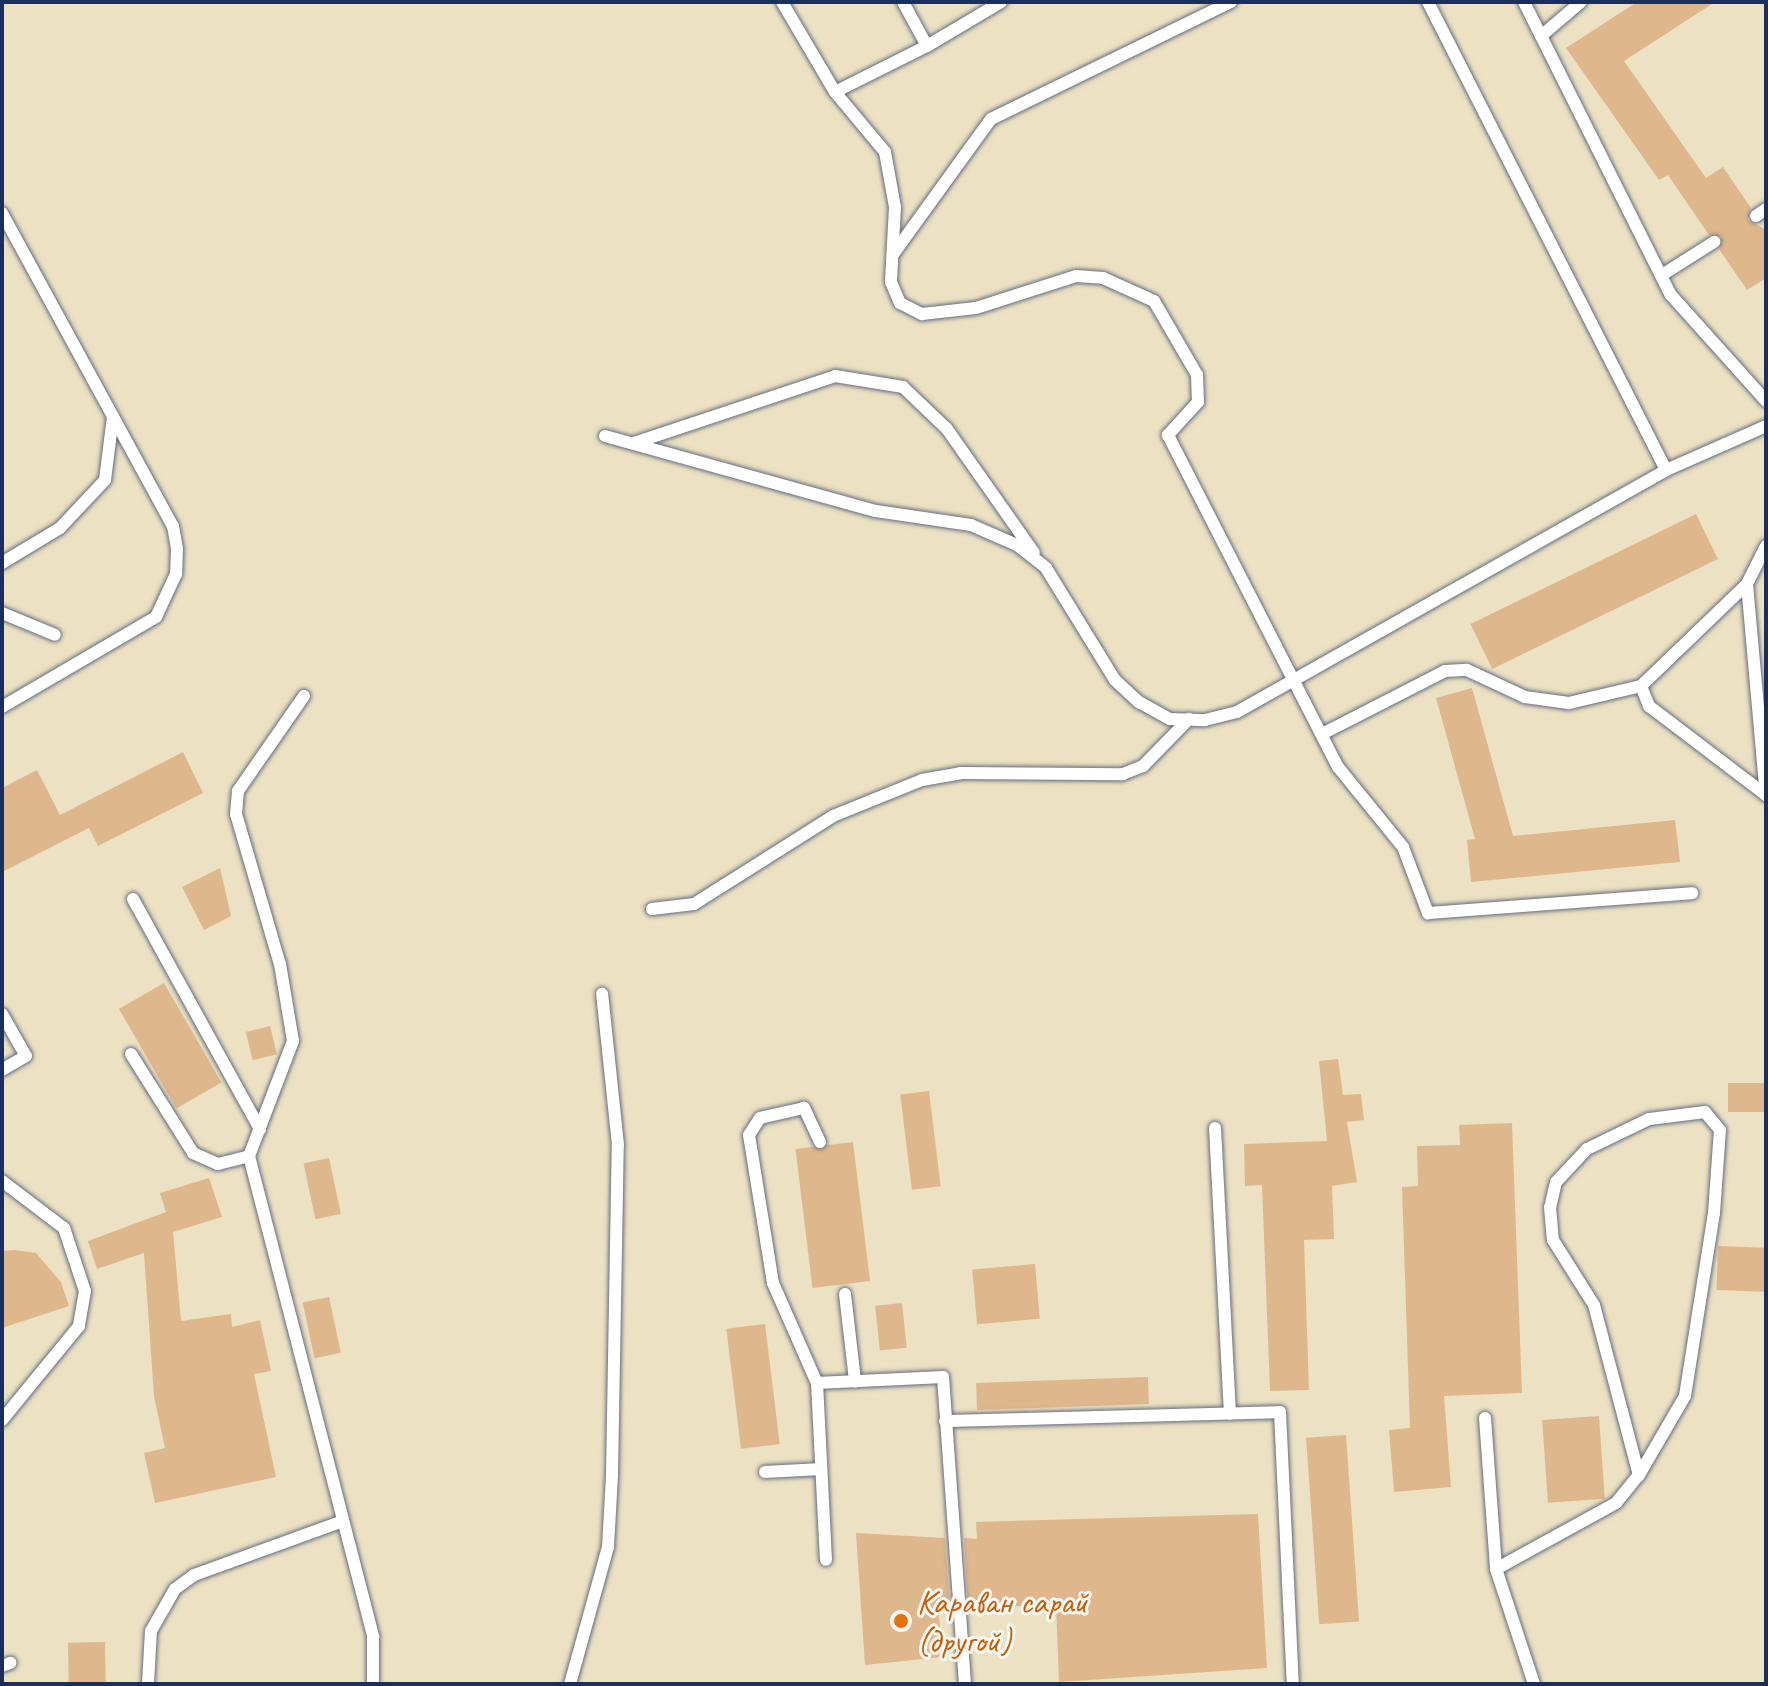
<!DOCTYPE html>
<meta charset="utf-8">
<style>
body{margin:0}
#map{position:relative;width:1768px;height:1686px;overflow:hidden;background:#ece1c2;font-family:Caveat,sans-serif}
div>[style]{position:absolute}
.building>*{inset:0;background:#dfb78d;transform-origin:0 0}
.roads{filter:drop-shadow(0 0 2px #646d81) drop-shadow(0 0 2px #646d81)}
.service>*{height:12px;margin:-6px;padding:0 6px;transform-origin:6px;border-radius:6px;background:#fff}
.dots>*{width:22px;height:22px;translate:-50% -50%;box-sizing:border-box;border:4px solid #f6f6f2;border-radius:50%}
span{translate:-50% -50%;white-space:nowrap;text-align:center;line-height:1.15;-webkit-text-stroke:6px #f6f6f2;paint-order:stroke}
.food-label{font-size:34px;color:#c56008}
.left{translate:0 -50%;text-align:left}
.frame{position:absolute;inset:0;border:4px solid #1b2f5e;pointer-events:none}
</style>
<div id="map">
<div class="building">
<i style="clip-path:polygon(1637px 2px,1715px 2px,1624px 61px,1706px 178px,1723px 167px,1751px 208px,1748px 220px,1766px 230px,1766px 278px,1747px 290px,1719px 249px,1721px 237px,1709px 235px,1668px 175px,1659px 180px,1566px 48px)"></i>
<i style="left:1696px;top:514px;width:50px;height:251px;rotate:64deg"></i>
<i style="clip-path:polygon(1472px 688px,1513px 836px,1675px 820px,1680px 862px,1471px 882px,1467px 840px,1475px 839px,1436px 698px)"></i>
<i style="clip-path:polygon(183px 752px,203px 793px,98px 846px,89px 828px,2px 872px,2px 788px,37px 770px,60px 815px)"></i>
<i style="clip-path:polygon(220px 868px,231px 916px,204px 930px,182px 887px)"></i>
<i style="left:164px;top:983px;width:115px;height:52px;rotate:60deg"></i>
<i style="left:270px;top:1026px;width:29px;height:25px;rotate:76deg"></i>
<i style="clip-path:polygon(1338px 1059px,1343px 1095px,1361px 1094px,1364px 1120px,1347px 1122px,1357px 1182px,1332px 1186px,1334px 1239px,1304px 1240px,1309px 1390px,1270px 1391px,1262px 1185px,1245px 1186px,1244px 1144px,1327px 1141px,1319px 1061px)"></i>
<i style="left:1766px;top:1083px;width:29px;height:38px;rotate:90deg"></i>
<i style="left:929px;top:1091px;width:96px;height:29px;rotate:83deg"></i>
<i style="clip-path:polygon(1512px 1123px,1522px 1393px,1444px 1396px,1451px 1487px,1394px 1492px,1389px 1430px,1410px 1428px,1402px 1187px,1418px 1186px,1417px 1146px,1460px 1145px,1459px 1125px)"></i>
<i style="left:853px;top:1142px;width:140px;height:58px;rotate:83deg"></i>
<i style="left:329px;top:1158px;width:57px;height:26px;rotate:78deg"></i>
<i style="clip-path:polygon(209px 1178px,222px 1217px,173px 1232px,181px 1321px,231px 1314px,232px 1327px,260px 1320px,271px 1371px,254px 1374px,276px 1477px,155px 1503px,144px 1453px,165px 1448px,154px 1396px,144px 1253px,97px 1269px,88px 1241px,166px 1212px,160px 1193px)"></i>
<i style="left:1718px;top:1246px;width:48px;height:44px;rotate:2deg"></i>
<i style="clip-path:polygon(14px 1250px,36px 1253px,61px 1282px,69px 1306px,2px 1328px,2px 1251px)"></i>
<i style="left:1035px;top:1264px;width:55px;height:63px;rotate:85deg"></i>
<i style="left:329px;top:1297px;width:57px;height:27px;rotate:78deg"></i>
<i style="left:902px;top:1303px;width:45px;height:27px;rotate:84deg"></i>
<i style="left:765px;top:1324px;width:121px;height:39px;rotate:83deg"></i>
<i style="left:1148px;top:1377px;width:27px;height:172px;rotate:88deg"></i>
<i style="left:1599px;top:1416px;width:83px;height:57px;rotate:86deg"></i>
<i style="left:1346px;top:1435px;width:187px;height:40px;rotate:86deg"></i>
<i style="clip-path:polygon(1258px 1514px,1267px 1668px,1059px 1682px,1056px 1605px,968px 1607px,964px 1538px,977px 1539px,976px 1522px)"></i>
<i style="clip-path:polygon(856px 1533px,945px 1538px,950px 1607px,938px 1608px,943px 1657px,865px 1665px)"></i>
<i style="left:105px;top:1642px;width:42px;height:37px;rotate:89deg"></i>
</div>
<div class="roads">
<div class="service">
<i style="left:782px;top:2px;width:104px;rotate:59.5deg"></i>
<i style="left:835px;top:92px;width:78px;rotate:50.2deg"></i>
<i style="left:885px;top:152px;width:56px;rotate:79.7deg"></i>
<i style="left:895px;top:207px;width:75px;rotate:93.1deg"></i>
<i style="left:891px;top:282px;width:23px;rotate:67deg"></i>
<i style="left:900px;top:303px;width:25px;rotate:27deg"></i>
<i style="left:922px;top:314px;width:54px;rotate:-6.3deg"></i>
<i style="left:976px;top:308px;width:105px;rotate:-17.7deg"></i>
<i style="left:1076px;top:276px;width:27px;rotate:4deg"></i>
<i style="left:1103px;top:278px;width:56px;rotate:24.3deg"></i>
<i style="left:1154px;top:301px;width:86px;rotate:59.8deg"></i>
<i style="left:1197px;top:375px;width:27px;rotate:88deg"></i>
<i style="left:1198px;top:402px;width:45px;rotate:132.3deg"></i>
<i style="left:1168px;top:435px;width:373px;rotate:62.9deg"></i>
<i style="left:1338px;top:767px;width:103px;rotate:50.9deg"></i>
<i style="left:1403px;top:847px;width:71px;rotate:69.3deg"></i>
<i style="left:1428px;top:913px;width:265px;rotate:-4.3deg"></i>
<i style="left:1428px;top:2px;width:525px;rotate:63.04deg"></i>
<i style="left:1524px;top:2px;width:328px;rotate:63.4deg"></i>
<i style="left:1671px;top:295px;width:142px;rotate:48.1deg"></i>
<i style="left:1541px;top:36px;width:52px;rotate:-40.4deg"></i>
<i style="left:927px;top:46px;width:86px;rotate:-30.7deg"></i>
<i style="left:835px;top:92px;width:103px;rotate:-26.6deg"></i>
<i style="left:927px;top:46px;width:50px;rotate:-118.6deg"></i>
<i style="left:2px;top:213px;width:357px;rotate:61.4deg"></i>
<i style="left:173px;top:526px;width:23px;rotate:80deg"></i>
<i style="left:177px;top:549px;width:25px;rotate:92deg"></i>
<i style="left:176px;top:574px;width:47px;rotate:114.9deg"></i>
<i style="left:156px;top:617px;width:178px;rotate:149.7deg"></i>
<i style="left:1756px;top:216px;width:12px;rotate:-35deg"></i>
<i style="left:894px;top:253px;width:165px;rotate:-54.1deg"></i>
<i style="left:991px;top:119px;width:267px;rotate:-26deg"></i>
<i style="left:1662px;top:275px;width:62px;rotate:-32.4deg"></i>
<i style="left:605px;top:436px;width:281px;rotate:15.5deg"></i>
<i style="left:876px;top:511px;width:96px;rotate:8.4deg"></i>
<i style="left:971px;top:525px;width:50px;rotate:23.5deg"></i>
<i style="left:1017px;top:545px;width:37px;rotate:38deg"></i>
<i style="left:1046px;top:568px;width:132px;rotate:58.4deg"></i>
<i style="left:1115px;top:680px;width:33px;rotate:43deg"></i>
<i style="left:1139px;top:702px;width:35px;rotate:29deg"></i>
<i style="left:1170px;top:719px;width:35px;rotate:2deg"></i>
<i style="left:1205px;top:720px;width:33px;rotate:-14deg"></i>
<i style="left:1237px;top:712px;width:493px;rotate:-29.4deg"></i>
<i style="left:1666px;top:470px;width:109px;rotate:-23.7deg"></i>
<i style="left:634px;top:443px;width:212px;rotate:-18.4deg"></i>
<i style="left:835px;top:376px;width:69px;rotate:9.2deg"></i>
<i style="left:903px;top:387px;width:61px;rotate:43.7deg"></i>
<i style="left:947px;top:429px;width:151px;rotate:54.9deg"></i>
<i style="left:1766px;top:546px;width:42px;rotate:116.6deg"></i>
<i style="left:1747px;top:584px;width:212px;rotate:84.9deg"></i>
<i style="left:2px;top:563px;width:68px;rotate:-31.1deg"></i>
<i style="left:60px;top:528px;width:66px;rotate:-46.8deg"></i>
<i style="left:105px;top:480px;width:64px;rotate:-82.8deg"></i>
<i style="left:1747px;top:584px;width:147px;rotate:136.1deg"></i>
<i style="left:1641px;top:686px;width:22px;rotate:68deg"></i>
<i style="left:1649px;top:706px;width:147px;rotate:37.3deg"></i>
<i style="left:2px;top:613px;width:57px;rotate:22.5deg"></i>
<i style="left:304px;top:696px;width:116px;rotate:124.8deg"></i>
<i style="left:238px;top:791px;width:23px;rotate:95deg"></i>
<i style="left:236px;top:814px;width:156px;rotate:73.7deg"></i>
<i style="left:280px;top:964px;width:78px;rotate:80.4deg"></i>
<i style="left:293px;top:1041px;width:123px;rotate:110.9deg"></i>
<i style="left:249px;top:1156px;width:497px;rotate:75.5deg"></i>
<i style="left:373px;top:1637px;width:47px;rotate:90deg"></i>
<i style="left:1322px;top:734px;width:138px;rotate:-27.1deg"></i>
<i style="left:1445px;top:671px;width:22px;rotate:-3deg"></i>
<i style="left:1467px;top:670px;width:64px;rotate:25deg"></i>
<i style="left:1525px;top:697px;width:44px;rotate:7.8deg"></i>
<i style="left:1569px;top:703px;width:74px;rotate:-13.3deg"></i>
<i style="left:133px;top:899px;width:263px;rotate:61.1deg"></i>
<i style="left:652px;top:909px;width:42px;rotate:-6.8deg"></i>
<i style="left:694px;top:904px;width:165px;rotate:-32.3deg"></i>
<i style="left:833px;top:816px;width:96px;rotate:-22deg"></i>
<i style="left:922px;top:780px;width:39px;rotate:-10deg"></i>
<i style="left:960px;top:773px;width:163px;rotate:0.4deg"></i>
<i style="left:1123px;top:774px;width:22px;rotate:-22deg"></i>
<i style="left:1143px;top:766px;width:66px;rotate:-45.6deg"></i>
<i style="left:2px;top:1014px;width:48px;rotate:60.3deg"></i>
<i style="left:26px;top:1056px;width:28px;rotate:150deg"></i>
<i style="left:131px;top:1054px;width:117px;rotate:57.9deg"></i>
<i style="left:193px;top:1153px;width:27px;rotate:24deg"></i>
<i style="left:218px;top:1164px;width:32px;rotate:-14deg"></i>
<i style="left:1215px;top:1128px;width:286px;rotate:87deg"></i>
<i style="left:820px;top:1142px;width:38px;rotate:-115deg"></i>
<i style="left:804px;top:1108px;width:45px;rotate:167.2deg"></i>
<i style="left:760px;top:1118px;width:20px;rotate:123deg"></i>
<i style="left:749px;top:1135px;width:150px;rotate:80.8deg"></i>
<i style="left:773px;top:1283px;width:109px;rotate:66.3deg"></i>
<i style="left:817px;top:1383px;width:177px;rotate:87.1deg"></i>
<i style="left:2px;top:1181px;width:78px;rotate:37.2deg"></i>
<i style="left:64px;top:1228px;width:66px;rotate:71.6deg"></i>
<i style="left:85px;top:1291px;width:36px;rotate:100deg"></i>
<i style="left:79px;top:1326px;width:122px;rotate:129.3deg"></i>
<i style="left:845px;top:1294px;width:88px;rotate:83.4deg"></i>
<i style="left:817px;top:1383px;width:126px;rotate:-2.7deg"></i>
<i style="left:943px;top:1377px;width:308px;rotate:85.9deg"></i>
<i style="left:1485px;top:1418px;width:151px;rotate:85.8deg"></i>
<i style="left:1496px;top:1569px;width:121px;rotate:71.7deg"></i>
<i style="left:945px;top:1421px;width:335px;rotate:-1.5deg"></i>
<i style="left:1280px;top:1412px;width:272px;rotate:87.3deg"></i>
<i style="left:765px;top:1472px;width:56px;rotate:-3.1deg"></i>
<i style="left:1496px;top:1569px;width:137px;rotate:-28.8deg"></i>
<i style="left:1616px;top:1503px;width:36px;rotate:-51deg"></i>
<i style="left:1639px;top:1475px;width:91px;rotate:-59.8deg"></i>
<i style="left:1685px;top:1396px;width:185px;rotate:-81deg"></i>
<i style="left:1714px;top:1213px;width:83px;rotate:-85.9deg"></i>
<i style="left:1720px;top:1130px;width:23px;rotate:-130deg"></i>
<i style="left:1705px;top:1112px;width:56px;rotate:172.9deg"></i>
<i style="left:1649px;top:1119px;width:69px;rotate:154.2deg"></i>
<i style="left:1587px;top:1149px;width:45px;rotate:133.2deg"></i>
<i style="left:1556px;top:1182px;width:26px;rotate:103deg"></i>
<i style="left:1550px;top:1207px;width:33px;rotate:85deg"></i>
<i style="left:1553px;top:1240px;width:77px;rotate:57.8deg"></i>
<i style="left:1594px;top:1305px;width:176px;rotate:75.2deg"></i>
<i style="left:2px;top:1666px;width:9px;rotate:-21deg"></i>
<i style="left:148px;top:1684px;width:53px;rotate:-86.8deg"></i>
<i style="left:151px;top:1631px;width:48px;rotate:-60.3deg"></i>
<i style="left:175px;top:1589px;width:24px;rotate:-36deg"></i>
<i style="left:194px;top:1575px;width:158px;rotate:-19.9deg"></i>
<i style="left:570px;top:1684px;width:142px;rotate:-74.5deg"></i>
<i style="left:608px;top:1547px;width:72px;rotate:-86.8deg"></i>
<i style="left:612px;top:1475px;width:330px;rotate:-89deg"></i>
<i style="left:618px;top:1145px;width:152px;rotate:-96deg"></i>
</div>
</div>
<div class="dots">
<i style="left:901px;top:1621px;background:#e8710a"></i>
</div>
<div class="food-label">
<span class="left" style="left:917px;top:1621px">Караван сарай<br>(другой)</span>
</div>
<div class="frame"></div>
</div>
